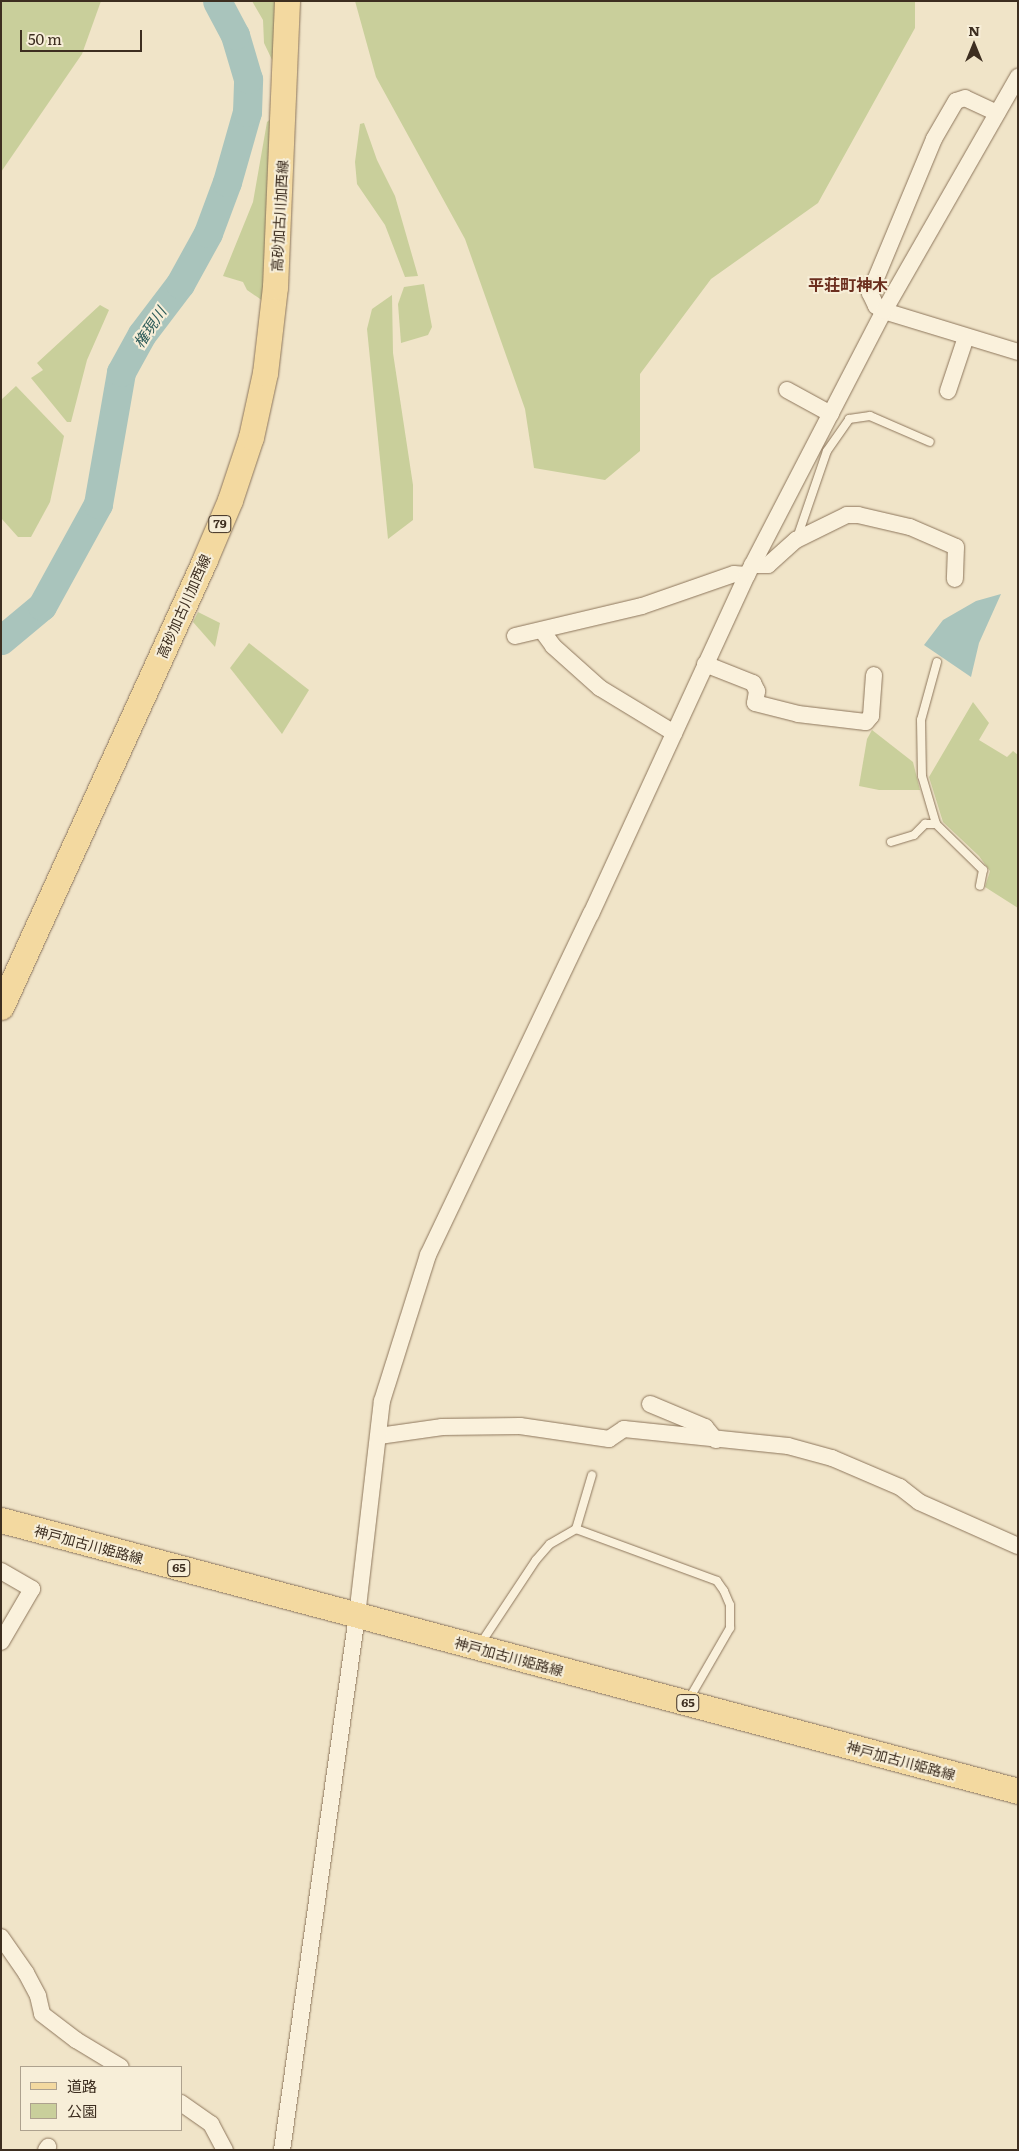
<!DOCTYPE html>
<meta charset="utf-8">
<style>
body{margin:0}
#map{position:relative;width:1019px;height:2151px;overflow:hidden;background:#f0e4c8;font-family:Literata,"Noto Sans JP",serif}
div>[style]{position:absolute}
.green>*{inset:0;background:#c9cf9b}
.water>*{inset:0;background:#a9c4bc}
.river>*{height:29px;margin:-14.5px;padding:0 14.5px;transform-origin:14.5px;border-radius:14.5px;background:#a9c4bc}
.roads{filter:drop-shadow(0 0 1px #8d765c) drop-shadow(0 0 1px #8d765c)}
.service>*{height:8px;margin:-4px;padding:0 4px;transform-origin:4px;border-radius:4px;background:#faf1dc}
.minor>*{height:16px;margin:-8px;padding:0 8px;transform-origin:8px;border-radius:8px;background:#faf1dc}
.primary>*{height:25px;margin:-12.5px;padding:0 12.5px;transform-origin:12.5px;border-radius:12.5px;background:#f3d9a0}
span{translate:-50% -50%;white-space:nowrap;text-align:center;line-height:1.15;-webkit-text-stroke:4px #f7eed8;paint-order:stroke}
.shield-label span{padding:1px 4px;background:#f7eed8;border:1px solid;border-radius:4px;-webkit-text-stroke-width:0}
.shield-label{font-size:12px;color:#3d2e20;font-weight:700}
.street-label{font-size:14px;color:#3d2e20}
.water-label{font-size:15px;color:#2f5d5a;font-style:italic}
.quarter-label{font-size:16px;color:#6b2e1e;font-weight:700}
.frame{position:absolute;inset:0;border:2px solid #3d2e20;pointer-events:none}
.legend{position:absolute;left:20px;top:2066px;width:162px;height:65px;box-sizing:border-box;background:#f7eed8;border:1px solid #ada18e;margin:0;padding:6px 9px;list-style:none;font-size:15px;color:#3d2e20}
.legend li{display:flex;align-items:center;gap:10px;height:25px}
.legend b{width:25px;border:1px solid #ada18e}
.north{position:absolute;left:949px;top:20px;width:50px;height:50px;-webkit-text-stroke:4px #f7eed8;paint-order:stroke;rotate:0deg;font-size:14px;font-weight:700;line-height:20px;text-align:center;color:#3d2e20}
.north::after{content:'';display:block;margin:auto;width:18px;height:22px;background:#3d2e20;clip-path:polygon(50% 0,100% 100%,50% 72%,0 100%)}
.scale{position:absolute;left:20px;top:30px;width:122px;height:22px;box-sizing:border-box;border:2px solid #3d2e20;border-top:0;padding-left:6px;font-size:15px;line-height:18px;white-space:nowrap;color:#3d2e20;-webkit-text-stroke:4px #f7eed8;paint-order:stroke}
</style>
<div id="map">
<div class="green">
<i style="clip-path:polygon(1px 1px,101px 1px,82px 54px,1px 172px)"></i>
<i style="clip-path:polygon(252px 1px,278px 1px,275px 66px,264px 43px,263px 20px)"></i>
<i style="clip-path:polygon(355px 1px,915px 1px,915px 28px,818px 203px,711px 279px,640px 374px,640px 451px,605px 480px,534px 468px,525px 409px,465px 239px,376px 77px)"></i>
<i style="clip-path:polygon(273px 117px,266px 303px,247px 290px,243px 282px,223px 276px,253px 202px,267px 122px)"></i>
<i style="clip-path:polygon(364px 123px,377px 160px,395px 196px,418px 276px,405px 277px,385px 225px,357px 184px,355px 162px,360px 124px)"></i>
<i style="clip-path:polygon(424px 284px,432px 327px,428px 335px,401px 343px,398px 304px,404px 287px)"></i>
<i style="clip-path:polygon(392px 295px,393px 353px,413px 485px,413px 520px,388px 539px,367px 329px,372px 309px)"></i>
<i style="clip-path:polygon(100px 305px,109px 310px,87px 360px,71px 422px,67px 422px,31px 378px,43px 370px,37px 363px)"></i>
<i style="clip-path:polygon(16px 386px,64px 436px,50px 502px,31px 537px,18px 537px,1px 518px,1px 400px)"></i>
<i style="clip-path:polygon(198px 612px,220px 623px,215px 647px,193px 622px)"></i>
<i style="clip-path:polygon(249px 643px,309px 690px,282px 734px,230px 668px)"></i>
<i style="clip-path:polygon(973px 702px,989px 723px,979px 740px,1007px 757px,1013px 751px,1018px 755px,1018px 908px,985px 887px,990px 871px,979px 856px,943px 822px,929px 777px)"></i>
<i style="clip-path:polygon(872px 730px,913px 762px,920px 790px,879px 790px,859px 786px,867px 739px)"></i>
</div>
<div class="water">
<i style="clip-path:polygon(1001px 594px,979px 643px,971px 677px,924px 645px,943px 620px,976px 601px)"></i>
</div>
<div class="river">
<i style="left:1px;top:640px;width:53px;rotate:-39.7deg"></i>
<i style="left:42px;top:606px;width:116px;rotate:-61.2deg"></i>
<i style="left:98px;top:504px;width:134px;rotate:-80.1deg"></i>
<i style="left:121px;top:372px;width:43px;rotate:-61.1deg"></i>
<i style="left:142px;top:334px;width:63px;rotate:-52.8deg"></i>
<i style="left:180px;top:284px;width:58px;rotate:-61.2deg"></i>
<i style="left:208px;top:233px;width:54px;rotate:-69.6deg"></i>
<i style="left:227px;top:182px;width:73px;rotate:-74.1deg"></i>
<i style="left:247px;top:112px;width:33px;rotate:-88deg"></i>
<i style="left:248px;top:79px;width:46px;rotate:-106.5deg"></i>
<i style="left:235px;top:35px;width:38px;rotate:-118deg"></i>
</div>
<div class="roads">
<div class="service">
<i style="left:797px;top:538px;width:92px;rotate:-71deg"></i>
<i style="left:827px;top:451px;width:39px;rotate:-55deg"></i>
<i style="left:849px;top:419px;width:21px;rotate:-8deg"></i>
<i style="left:870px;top:416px;width:65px;rotate:23.4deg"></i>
<i style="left:937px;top:662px;width:60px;rotate:105.4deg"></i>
<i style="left:921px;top:720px;width:56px;rotate:89deg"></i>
<i style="left:922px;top:776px;width:50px;rotate:73.7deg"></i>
<i style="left:936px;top:824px;width:66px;rotate:44.4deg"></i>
<i style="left:983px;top:870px;width:16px;rotate:101deg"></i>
<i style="left:891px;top:842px;width:24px;rotate:-17deg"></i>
<i style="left:914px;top:835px;width:16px;rotate:-45deg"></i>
<i style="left:925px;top:824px;width:11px"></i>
<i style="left:576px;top:1529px;width:56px;rotate:-73.5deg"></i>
<i style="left:481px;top:1643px;width:100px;rotate:-56.5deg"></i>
<i style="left:536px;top:1560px;width:21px;rotate:-49deg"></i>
<i style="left:550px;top:1544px;width:30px;rotate:-30deg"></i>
<i style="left:576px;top:1529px;width:150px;rotate:20.2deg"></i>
<i style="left:717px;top:1581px;width:12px;rotate:55deg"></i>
<i style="left:724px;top:1591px;width:15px;rotate:67deg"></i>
<i style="left:730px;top:1605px;width:23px;rotate:90deg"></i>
<i style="left:730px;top:1628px;width:82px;rotate:120deg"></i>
</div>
<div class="minor">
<i style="left:997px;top:113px;width:35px;rotate:-155deg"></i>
<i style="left:965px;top:98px;width:9px;rotate:162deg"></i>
<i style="left:956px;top:101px;width:44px;rotate:120.1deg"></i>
<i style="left:934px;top:139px;width:167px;rotate:112.6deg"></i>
<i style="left:870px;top:293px;width:14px;rotate:65deg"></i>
<i style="left:876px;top:306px;width:9px;rotate:32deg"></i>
<i style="left:884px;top:311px;width:140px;rotate:17deg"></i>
<i style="left:787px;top:390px;width:50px;rotate:28.6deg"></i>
<i style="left:948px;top:391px;width:57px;rotate:-71.6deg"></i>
<i style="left:752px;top:565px;width:16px"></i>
<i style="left:768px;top:565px;width:38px;rotate:-42deg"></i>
<i style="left:796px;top:540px;width:57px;rotate:-26.1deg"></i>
<i style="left:847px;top:515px;width:11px"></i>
<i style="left:858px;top:515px;width:53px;rotate:13deg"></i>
<i style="left:910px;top:527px;width:50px;rotate:23.5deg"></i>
<i style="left:956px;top:547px;width:32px;rotate:92deg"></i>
<i style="left:543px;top:632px;width:17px;rotate:54deg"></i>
<i style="left:553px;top:646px;width:63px;rotate:41.8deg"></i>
<i style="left:600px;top:688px;width:87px;rotate:31.3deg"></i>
<i style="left:515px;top:636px;width:130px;rotate:-13.3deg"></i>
<i style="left:642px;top:606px;width:97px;rotate:-19.2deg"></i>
<i style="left:734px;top:574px;width:13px;rotate:4deg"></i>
<i style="left:705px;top:664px;width:52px;rotate:21.6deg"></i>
<i style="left:753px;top:683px;width:9px;rotate:63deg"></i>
<i style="left:757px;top:691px;width:12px;rotate:99deg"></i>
<i style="left:755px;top:703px;width:44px;rotate:14.3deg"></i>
<i style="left:798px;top:714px;width:68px;rotate:6.7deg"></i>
<i style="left:866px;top:722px;width:8px;rotate:-50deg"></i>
<i style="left:871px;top:716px;width:41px;rotate:-85.8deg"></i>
<i style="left:650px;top:1404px;width:60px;rotate:22.7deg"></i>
<i style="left:705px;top:1427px;width:17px;rotate:50deg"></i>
<i style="left:379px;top:1436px;width:64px;rotate:-8.1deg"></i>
<i style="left:442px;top:1427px;width:78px;rotate:-0.7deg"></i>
<i style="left:520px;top:1426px;width:90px;rotate:8.3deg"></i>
<i style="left:609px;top:1439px;width:18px;rotate:-34deg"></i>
<i style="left:624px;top:1429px;width:165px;rotate:5.9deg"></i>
<i style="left:788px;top:1446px;width:46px;rotate:15.3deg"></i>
<i style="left:832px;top:1458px;width:74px;rotate:23.1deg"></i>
<i style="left:900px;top:1487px;width:24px;rotate:38deg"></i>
<i style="left:919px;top:1502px;width:108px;rotate:24deg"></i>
<i style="left:1px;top:1571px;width:36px;rotate:30deg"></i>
<i style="left:32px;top:1589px;width:61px;rotate:120.3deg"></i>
<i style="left:1px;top:1937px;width:44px;rotate:55.2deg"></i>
<i style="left:26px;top:1973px;width:26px;rotate:62deg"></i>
<i style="left:38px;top:1996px;width:18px;rotate:77deg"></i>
<i style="left:42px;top:2014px;width:43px;rotate:37.4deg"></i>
<i style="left:76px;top:2040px;width:52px;rotate:31deg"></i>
<i style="left:181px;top:2103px;width:37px;rotate:35deg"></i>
<i style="left:211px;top:2124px;width:30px;rotate:62deg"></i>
<i style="left:46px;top:2150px;width:4px;rotate:-56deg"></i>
<i style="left:282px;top:2150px;width:539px;rotate:-82.01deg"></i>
<i style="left:357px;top:1616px;width:216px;rotate:-83.4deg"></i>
<i style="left:382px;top:1401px;width:153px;rotate:-72.5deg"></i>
<i style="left:428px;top:1255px;width:378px;rotate:-64.5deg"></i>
<i style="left:591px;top:914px;width:373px;rotate:-65.3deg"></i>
<i style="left:747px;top:575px;width:297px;rotate:-62.6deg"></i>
<i style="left:884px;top:311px;width:270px;rotate:-60.2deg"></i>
</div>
<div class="primary">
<i style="left:1px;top:1007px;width:492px;rotate:-65.5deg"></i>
<i style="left:205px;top:559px;width:64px;rotate:-67deg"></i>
<i style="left:230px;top:500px;width:66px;rotate:-71.6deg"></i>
<i style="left:251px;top:437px;width:66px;rotate:-77.7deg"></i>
<i style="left:265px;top:373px;width:87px;rotate:-83.4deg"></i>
<i style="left:275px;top:287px;width:286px;rotate:-87.6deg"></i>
<i style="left:1px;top:1520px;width:1052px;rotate:14.92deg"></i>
</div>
</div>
<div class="shield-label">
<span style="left:220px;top:524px">79</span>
<span style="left:179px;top:1568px">65</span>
<span style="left:688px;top:1703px">65</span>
</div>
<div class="street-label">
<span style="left:279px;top:216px;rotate:-87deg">高砂加古川加西線</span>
<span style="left:183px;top:606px;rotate:-66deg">高砂加古川加西線</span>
<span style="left:89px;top:1544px;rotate:15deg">神戸加古川姫路線</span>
<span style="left:509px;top:1656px;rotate:15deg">神戸加古川姫路線</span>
<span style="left:901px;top:1760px;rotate:15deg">神戸加古川姫路線</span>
</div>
<div class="water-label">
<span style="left:149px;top:327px;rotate:-56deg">権現川</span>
</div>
<div class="quarter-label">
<span style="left:848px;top:284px">平荘町神木</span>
</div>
<div class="frame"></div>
<ul class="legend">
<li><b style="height:6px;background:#f3d9a0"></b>道路</li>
<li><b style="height:14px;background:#c9cf9b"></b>公園</li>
</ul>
<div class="north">N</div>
<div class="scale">50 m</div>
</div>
